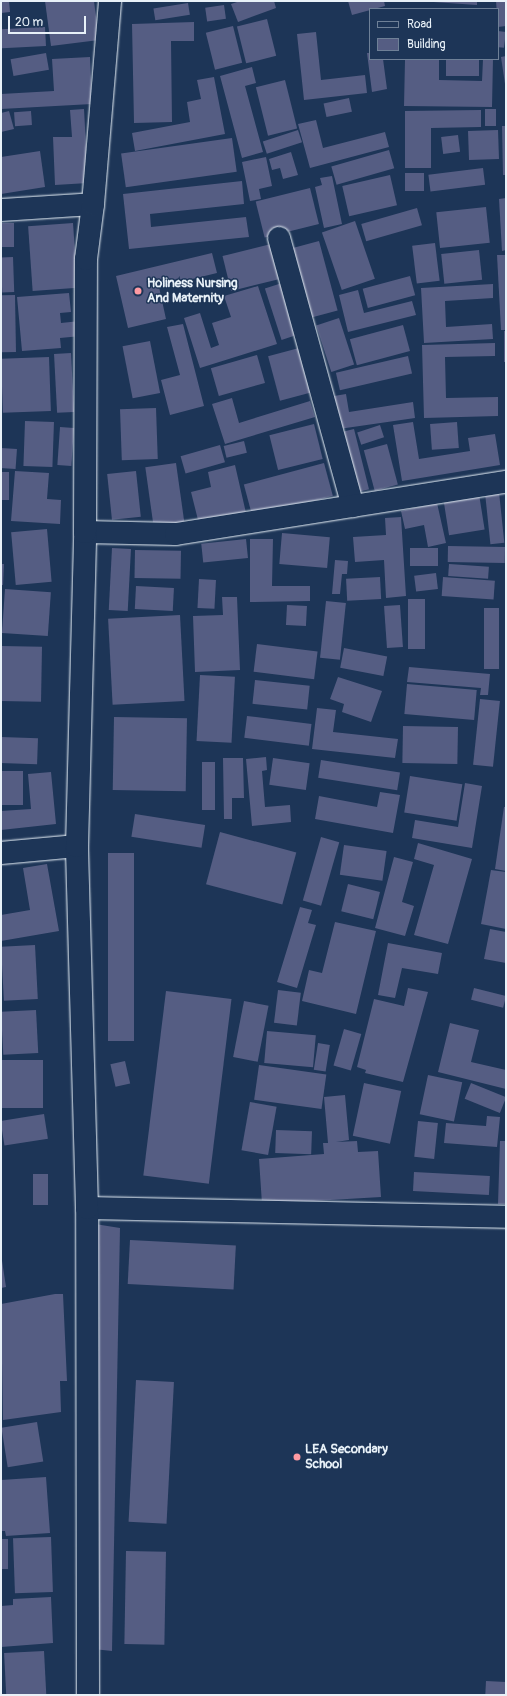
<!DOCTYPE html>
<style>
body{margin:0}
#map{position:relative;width:507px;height:1696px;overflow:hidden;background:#1d3557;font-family:Pangolin,sans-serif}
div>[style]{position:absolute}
.building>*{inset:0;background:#555d83;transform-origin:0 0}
.roads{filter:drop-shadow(0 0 1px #e8f1f8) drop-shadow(0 0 1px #e8f1f8)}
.street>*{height:22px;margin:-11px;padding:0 11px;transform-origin:11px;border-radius:11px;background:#1d3557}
.dots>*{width:11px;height:11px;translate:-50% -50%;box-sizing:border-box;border:2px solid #1d3557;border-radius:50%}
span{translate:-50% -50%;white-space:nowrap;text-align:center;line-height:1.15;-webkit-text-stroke:3px #1d3557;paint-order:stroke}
.poi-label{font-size:13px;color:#e8f1f8;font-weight:700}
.left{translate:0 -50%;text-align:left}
.frame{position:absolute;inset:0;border:2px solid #e8f1f8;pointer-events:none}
.legend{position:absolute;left:369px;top:8px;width:130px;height:52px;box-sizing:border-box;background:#1d3557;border:1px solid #6e8097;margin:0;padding:5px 7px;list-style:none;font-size:12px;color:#e8f1f8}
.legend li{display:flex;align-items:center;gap:8px;height:20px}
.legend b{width:20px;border:1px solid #6e8097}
.scale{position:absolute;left:8px;top:16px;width:78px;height:18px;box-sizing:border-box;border:2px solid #e8f1f8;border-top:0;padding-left:5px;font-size:12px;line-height:14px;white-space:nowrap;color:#e8f1f8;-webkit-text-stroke:3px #1d3557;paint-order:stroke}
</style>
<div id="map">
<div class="building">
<i style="clip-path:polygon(1px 1px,9px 1px,10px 12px,1px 13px)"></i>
<i style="clip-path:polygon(45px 1px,94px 1px,99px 40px,51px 46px)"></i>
<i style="clip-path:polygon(240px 1px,274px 1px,276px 8px,238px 22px,231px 4px)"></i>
<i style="clip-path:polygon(348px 1px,384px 1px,385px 6px,352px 15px)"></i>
<i style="clip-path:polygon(419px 1px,477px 1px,477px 5px)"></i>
<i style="clip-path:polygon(496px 1px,506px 1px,506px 26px,498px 27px)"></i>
<i style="left:188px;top:3px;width:12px;height:35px;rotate:81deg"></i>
<i style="left:224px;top:5px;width:14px;height:19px;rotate:82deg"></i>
<i style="left:267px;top:19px;width:38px;height:31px;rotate:76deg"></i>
<i style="clip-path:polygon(194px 22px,194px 41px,171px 41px,172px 122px,134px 123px,132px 24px)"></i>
<i style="left:233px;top:26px;width:38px;height:28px;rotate:76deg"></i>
<i style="left:45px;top:27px;width:19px;height:44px;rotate:87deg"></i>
<i style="left:498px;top:31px;width:8px;height:16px;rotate:7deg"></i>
<i style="clip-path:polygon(316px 32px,321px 80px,365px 75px,367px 93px,304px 100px,297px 34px)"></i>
<i style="left:46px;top:53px;width:17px;height:36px;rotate:80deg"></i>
<i style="clip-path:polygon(367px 53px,370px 53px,370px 59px,383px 59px,387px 89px,372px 92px)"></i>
<i style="clip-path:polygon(506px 56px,506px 84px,505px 84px,501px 57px)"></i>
<i style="clip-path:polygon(90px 57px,92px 104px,1px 109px,1px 94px,54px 91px,52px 59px)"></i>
<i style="left:446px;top:59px;width:33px;height:17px"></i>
<i style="clip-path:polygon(483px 59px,493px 59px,492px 107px,404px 106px,405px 60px,439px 60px,439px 80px,482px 81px)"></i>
<i style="clip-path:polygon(252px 67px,256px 83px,245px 86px,263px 152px,242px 158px,220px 76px)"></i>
<i style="clip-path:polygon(214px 77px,225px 134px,135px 151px,132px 133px,190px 122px,187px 102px,201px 99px,197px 80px)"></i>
<i style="left:285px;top:80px;width:50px;height:30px;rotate:76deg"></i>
<i style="left:349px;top:98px;width:14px;height:26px;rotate:78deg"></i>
<i style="clip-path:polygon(84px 109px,88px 183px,55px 185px,53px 137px,72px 137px,70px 110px)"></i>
<i style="left:485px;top:109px;width:11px;height:17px"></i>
<i style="clip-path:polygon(481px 110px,481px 127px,431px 128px,431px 168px,405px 168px,405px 111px)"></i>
<i style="clip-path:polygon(9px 111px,14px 129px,1px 132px,1px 113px)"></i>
<i style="left:31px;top:111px;width:14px;height:17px;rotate:86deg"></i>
<i style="clip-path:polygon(316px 120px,323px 148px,385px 132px,389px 147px,310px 168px,298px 124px)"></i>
<i style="clip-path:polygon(502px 126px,506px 126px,506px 175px,503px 175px)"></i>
<i style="left:298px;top:130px;width:13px;height:37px;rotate:72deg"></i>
<i style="left:498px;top:130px;width:29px;height:30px;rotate:88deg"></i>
<i style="left:458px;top:135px;width:17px;height:17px;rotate:83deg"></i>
<i style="left:232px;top:138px;width:34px;height:112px;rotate:82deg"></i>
<i style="left:389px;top:150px;width:19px;height:60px;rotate:74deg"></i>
<i style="clip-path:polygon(40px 151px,45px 187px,1px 194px,1px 157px)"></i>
<i style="clip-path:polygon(291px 152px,298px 175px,283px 179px,280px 168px,272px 170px,269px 159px)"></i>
<i style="clip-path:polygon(266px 157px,272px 186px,259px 189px,261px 199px,250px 201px,242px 162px)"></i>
<i style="left:483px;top:168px;width:17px;height:55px;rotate:83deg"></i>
<i style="left:424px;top:173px;width:18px;height:19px;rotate:90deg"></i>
<i style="left:390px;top:175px;width:31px;height:49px;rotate:77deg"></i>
<i style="clip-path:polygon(332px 176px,342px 224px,324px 228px,315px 187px,322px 185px,320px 178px)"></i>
<i style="clip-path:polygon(242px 181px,244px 204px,150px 214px,151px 227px,246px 217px,249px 237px,129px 249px,123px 194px)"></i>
<i style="left:310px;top:188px;width:37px;height:56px;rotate:76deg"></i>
<i style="clip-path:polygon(506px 198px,506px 250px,502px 251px,499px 199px)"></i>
<i style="left:486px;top:207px;width:36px;height:50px;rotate:84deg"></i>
<i style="left:417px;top:208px;width:18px;height:58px;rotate:74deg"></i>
<i style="left:355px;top:221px;width:61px;height:35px;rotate:71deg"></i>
<i style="left:1px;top:223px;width:13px;height:24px"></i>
<i style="left:73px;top:223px;width:65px;height:45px;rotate:86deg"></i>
<i style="left:319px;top:241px;width:72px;height:30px;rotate:75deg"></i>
<i style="left:435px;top:243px;width:38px;height:23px;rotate:83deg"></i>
<i style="left:271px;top:244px;width:36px;height:50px;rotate:76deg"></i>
<i style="left:479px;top:250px;width:30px;height:38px;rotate:84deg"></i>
<i style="clip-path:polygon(212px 253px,217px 273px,159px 287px,166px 319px,128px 328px,116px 276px)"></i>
<i style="clip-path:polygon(497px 255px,506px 255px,506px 330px,501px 330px)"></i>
<i style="left:13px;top:257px;width:35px;height:12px;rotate:88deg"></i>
<i style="left:410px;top:276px;width:20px;height:49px;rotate:75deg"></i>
<i style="left:282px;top:283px;width:54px;height:18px;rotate:72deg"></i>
<i style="clip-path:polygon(493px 284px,493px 298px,445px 301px,446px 327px,492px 324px,493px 339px,424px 343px,421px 288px)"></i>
<i style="clip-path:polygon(258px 286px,277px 344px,200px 368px,184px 318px,200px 313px,211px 348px,219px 345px,212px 323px,231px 317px,224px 296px)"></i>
<i style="clip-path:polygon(358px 290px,364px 313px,412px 301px,416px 315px,348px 332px,339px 295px)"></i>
<i style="clip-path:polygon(69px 293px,71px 312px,60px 313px,61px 323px,80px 321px,81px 336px,60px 338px,61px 348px,22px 351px,17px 297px)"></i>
<i style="left:15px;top:295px;width:57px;height:14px;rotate:89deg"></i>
<i style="left:339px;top:318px;width:49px;height:24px;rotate:72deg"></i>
<i style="clip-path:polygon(183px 324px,204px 406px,170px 415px,161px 380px,180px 375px,167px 327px)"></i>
<i style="left:403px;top:325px;width:27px;height:55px;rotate:75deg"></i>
<i style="left:504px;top:331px;width:2px;height:31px"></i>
<i style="left:150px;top:341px;width:53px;height:28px;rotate:79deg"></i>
<i style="clip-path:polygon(495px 343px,495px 356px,445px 357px,446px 398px,498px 397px,498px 416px,424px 418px,422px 345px)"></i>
<i style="left:299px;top:348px;width:46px;height:32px;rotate:75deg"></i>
<i style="left:71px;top:353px;width:59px;height:17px;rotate:87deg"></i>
<i style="left:257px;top:355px;width:29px;height:48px;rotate:74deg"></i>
<i style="left:408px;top:356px;width:18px;height:74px;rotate:77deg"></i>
<i style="left:49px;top:357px;width:54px;height:48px;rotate:88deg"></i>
<i style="clip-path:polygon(346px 394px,349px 412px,413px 402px,415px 418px,339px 429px,334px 396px)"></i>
<i style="clip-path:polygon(232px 398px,239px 423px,310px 401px,315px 417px,225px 444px,212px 404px)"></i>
<i style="left:156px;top:408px;width:51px;height:36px;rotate:88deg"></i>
<i style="left:25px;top:421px;width:29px;height:45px;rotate:2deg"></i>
<i style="clip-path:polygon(413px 422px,419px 459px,470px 451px,468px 438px,495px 434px,500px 465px,402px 481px,393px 425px)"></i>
<i style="left:457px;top:422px;width:26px;height:27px;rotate:86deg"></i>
<i style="left:314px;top:424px;width:36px;height:46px;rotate:76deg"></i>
<i style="left:380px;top:425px;width:13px;height:24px;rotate:72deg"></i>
<i style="left:60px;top:427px;width:14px;height:38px;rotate:4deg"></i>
<i style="left:354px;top:429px;width:62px;height:18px;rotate:76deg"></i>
<i style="left:244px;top:441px;width:12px;height:21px;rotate:76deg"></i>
<i style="left:387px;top:444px;width:42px;height:24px;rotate:75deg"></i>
<i style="left:220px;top:445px;width:18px;height:41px;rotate:74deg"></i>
<i style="left:1px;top:448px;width:16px;height:20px;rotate:4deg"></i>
<i style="left:176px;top:463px;width:62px;height:31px;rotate:82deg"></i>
<i style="left:324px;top:463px;width:34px;height:83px;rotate:75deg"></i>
<i style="clip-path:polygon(235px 465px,246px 513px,199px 524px,191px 492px,211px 487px,208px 472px)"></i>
<i style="clip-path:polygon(15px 471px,49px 473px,47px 499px,61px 500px,60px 524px,11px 521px)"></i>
<i style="left:136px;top:471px;width:46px;height:29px;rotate:84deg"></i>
<i style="left:1px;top:472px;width:8px;height:28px"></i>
<i style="left:499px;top:492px;width:51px;height:14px;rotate:84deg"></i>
<i style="left:479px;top:494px;width:36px;height:36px;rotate:81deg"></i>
<i style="clip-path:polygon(437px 503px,446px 543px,428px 547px,424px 525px,405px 529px,401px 511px)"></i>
<i style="clip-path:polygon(401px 517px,406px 596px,386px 598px,384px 560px,355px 562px,353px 537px,386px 535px,385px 518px)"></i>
<i style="left:47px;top:529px;width:53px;height:36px;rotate:85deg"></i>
<i style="left:282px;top:533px;width:48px;height:31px;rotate:5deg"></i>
<i style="left:246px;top:539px;width:19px;height:45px;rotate:84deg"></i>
<i style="clip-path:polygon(250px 539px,273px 539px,272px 586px,310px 586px,310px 601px,250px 602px)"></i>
<i style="left:448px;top:546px;width:57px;height:16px;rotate:1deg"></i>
<i style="left:112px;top:548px;width:19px;height:62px;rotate:3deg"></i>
<i style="left:410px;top:548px;width:28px;height:18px"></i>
<i style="left:135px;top:550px;width:46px;height:28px;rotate:1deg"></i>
<i style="clip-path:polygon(335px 560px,348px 561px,347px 574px,342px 574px,340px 594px,332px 594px)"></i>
<i style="clip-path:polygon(1px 564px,4px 564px,3px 585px,1px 585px)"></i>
<i style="left:449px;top:564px;width:40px;height:12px;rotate:4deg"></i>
<i style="left:436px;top:573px;width:16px;height:22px;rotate:83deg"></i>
<i style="left:380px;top:577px;width:22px;height:34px;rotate:87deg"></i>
<i style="left:443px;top:577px;width:52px;height:19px;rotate:4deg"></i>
<i style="left:199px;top:579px;width:17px;height:29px;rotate:3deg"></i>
<i style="left:136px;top:586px;width:38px;height:23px;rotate:3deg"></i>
<i style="left:5px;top:589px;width:46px;height:44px;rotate:4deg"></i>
<i style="clip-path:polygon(222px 597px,237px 597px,240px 670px,195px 672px,193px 616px,223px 615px)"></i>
<i style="left:408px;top:599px;width:17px;height:50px"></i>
<i style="left:326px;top:601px;width:20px;height:57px;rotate:6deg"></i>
<i style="left:287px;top:605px;width:20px;height:20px;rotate:3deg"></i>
<i style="left:400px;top:605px;width:42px;height:16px;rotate:86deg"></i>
<i style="left:484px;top:608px;width:15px;height:61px"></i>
<i style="left:180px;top:615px;width:86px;height:72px;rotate:87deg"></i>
<i style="left:257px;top:644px;width:61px;height:28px;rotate:7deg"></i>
<i style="left:1px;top:646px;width:41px;height:55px;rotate:1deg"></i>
<i style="left:344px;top:648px;width:44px;height:20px;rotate:11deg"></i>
<i style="clip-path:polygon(409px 667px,490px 674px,488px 695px,480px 695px,481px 688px,407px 682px)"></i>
<i style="left:200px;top:675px;width:35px;height:66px;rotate:3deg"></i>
<i style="clip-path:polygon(338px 677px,382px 691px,371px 722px,342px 712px,344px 704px,330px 699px)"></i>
<i style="left:255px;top:680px;width:55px;height:24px;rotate:6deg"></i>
<i style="left:407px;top:684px;width:70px;height:30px;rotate:5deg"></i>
<i style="left:480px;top:699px;width:20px;height:66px;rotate:6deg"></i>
<i style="clip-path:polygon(317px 708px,336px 710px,333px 732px,398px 739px,395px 758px,312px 749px)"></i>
<i style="left:247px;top:716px;width:65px;height:22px;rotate:7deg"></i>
<i style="left:114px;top:717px;width:73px;height:73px;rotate:1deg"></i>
<i style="left:403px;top:726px;width:55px;height:37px;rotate:1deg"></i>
<i style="left:1px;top:737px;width:37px;height:26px;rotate:2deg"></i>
<i style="clip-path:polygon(266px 757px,267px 770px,262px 771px,265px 807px,290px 805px,291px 822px,252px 826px,246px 759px)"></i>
<i style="clip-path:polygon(223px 758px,243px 758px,244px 798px,232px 798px,232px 819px,224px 819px)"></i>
<i style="left:273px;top:758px;width:37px;height:27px;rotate:8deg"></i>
<i style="left:321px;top:760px;width:80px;height:18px;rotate:9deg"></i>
<i style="left:202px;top:762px;width:13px;height:48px"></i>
<i style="left:1px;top:771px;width:22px;height:34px"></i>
<i style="clip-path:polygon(51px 772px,56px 824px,1px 830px,1px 811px,31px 809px,28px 774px)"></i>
<i style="left:410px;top:776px;width:53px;height:37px;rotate:9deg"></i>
<i style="clip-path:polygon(465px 783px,482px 786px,472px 848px,412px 838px,415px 820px,458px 827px)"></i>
<i style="clip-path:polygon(380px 792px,400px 795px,393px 833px,315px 819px,319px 796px,377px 807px)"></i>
<i style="clip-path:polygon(504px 807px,506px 807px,506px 871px,495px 869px)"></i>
<i style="left:135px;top:814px;width:71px;height:23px;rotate:9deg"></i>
<i style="left:220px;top:832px;width:79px;height:54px;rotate:15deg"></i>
<i style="left:321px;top:837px;width:19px;height:66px;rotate:16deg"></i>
<i style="clip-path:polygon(418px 843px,472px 859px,448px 944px,414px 935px,434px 865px,414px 859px)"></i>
<i style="left:344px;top:845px;width:43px;height:30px;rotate:8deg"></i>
<i style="left:108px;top:853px;width:26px;height:188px"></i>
<i style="clip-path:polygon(394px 857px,413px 862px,402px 902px,414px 906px,405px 936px,375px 928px)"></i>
<i style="clip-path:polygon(47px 864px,59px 931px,1px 941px,1px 915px,30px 910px,23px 868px)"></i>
<i style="clip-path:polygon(491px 870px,506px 872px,506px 929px,481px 924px)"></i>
<i style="left:348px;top:884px;width:33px;height:28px;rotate:14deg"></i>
<i style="clip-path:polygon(300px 907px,312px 910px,308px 923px,316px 925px,297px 988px,277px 982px)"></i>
<i style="clip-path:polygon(335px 922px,376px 931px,356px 1014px,302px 1001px,309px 970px,322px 973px)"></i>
<i style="clip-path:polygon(490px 929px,506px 932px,506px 963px,484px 959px)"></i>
<i style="clip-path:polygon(388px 943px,442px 953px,438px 974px,402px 968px,395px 998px,378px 995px)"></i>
<i style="left:35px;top:945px;width:54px;height:34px;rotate:87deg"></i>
<i style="clip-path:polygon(408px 988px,428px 992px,403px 1082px,365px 1073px,366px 1070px,357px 1067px,374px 999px,404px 1006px)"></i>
<i style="left:474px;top:988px;width:33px;height:12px;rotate:14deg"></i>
<i style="left:278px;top:990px;width:23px;height:33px;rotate:7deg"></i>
<i style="left:166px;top:991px;width:66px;height:186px;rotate:7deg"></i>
<i style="left:244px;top:1001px;width:25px;height:57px;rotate:11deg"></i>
<i style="left:36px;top:1010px;width:43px;height:35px;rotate:87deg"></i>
<i style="clip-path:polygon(450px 1023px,479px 1030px,471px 1062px,506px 1070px,506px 1089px,438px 1072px)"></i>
<i style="left:344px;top:1029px;width:18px;height:38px;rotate:16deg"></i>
<i style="left:267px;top:1031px;width:49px;height:32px;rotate:5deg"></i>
<i style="left:318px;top:1043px;width:12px;height:27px;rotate:9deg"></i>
<i style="left:1px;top:1060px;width:42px;height:48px"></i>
<i style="left:125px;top:1061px;width:23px;height:15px;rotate:77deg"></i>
<i style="left:259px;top:1065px;width:68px;height:35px;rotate:8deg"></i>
<i style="left:428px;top:1075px;width:35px;height:40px;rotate:12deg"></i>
<i style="left:364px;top:1083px;width:38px;height:54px;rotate:12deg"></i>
<i style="left:471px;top:1083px;width:38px;height:17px;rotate:22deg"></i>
<i style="clip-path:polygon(345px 1095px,349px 1140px,336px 1142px,357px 1141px,358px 1152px,378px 1151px,381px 1197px,262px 1204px,259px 1159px,324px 1154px,323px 1143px,328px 1143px,324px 1097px)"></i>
<i style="left:250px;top:1102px;width:27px;height:49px;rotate:10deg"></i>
<i style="left:44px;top:1114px;width:25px;height:44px;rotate:81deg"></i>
<i style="clip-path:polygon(487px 1116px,500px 1117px,497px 1147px,444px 1143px,446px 1123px,486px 1126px)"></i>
<i style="left:418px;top:1121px;width:20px;height:36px;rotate:6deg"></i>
<i style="left:276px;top:1130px;width:36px;height:23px;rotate:2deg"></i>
<i style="clip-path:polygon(500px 1141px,506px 1141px,506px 1204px,498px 1204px)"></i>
<i style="left:414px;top:1172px;width:76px;height:19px;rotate:3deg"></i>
<i style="left:33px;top:1174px;width:15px;height:31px"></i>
<i style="clip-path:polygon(95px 1224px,120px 1228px,112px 1651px,93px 1649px)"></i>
<i style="left:130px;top:1240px;width:106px;height:44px;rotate:3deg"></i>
<i style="clip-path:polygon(1px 1254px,6px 1287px,1px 1288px)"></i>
<i style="clip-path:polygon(55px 1294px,63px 1294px,67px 1381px,60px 1381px,61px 1412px,3px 1420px,1px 1304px)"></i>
<i style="left:136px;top:1380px;width:38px;height:142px;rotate:3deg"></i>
<i style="left:37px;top:1422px;width:40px;height:36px;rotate:81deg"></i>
<i style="clip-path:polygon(46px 1477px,50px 1533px,6px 1536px,5px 1531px,1px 1531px,1px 1480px)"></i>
<i style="left:51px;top:1537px;width:55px;height:38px;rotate:88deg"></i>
<i style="left:1px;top:1539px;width:7px;height:30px"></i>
<i style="left:126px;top:1551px;width:40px;height:93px;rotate:1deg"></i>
<i style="clip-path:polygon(51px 1597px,53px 1643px,1px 1647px,1px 1606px,13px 1605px,13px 1599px)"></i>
<i style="left:44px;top:1651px;width:44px;height:40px;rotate:87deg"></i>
<i style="left:486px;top:1681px;width:20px;height:14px;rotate:3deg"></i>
</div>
<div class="roads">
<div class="street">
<i style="left:1px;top:210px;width:92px;rotate:-3.7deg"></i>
<i style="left:279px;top:238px;width:278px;rotate:74.6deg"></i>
<i style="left:85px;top:532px;width:91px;rotate:1.3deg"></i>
<i style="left:176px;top:534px;width:334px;rotate:-9deg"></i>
<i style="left:1px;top:853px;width:76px;rotate:-5.3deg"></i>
<i style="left:87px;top:1208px;width:419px;rotate:1.2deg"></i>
<i style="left:88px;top:1695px;width:487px;rotate:-90.1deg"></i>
<i style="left:87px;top:1208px;width:362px;rotate:-91.6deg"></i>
<i style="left:77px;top:846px;width:314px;rotate:-88.5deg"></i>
<i style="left:85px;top:532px;width:273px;rotate:-89.8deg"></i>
<i style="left:86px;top:259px;width:55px;rotate:-82.7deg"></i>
<i style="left:93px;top:204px;width:204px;rotate:-85.2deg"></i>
</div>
</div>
<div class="dots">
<i style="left:138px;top:291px;background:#ff9aa2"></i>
<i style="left:297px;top:1457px;background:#ff9aa2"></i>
</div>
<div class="poi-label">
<span class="left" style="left:147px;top:291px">Holiness Nursing<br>And Maternity</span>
<span class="left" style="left:305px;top:1457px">LEA Secondary<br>School</span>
</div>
<div class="frame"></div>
<ul class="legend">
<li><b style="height:5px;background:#1d3557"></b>Road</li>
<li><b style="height:11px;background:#555d83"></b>Building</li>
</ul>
<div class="scale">20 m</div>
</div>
